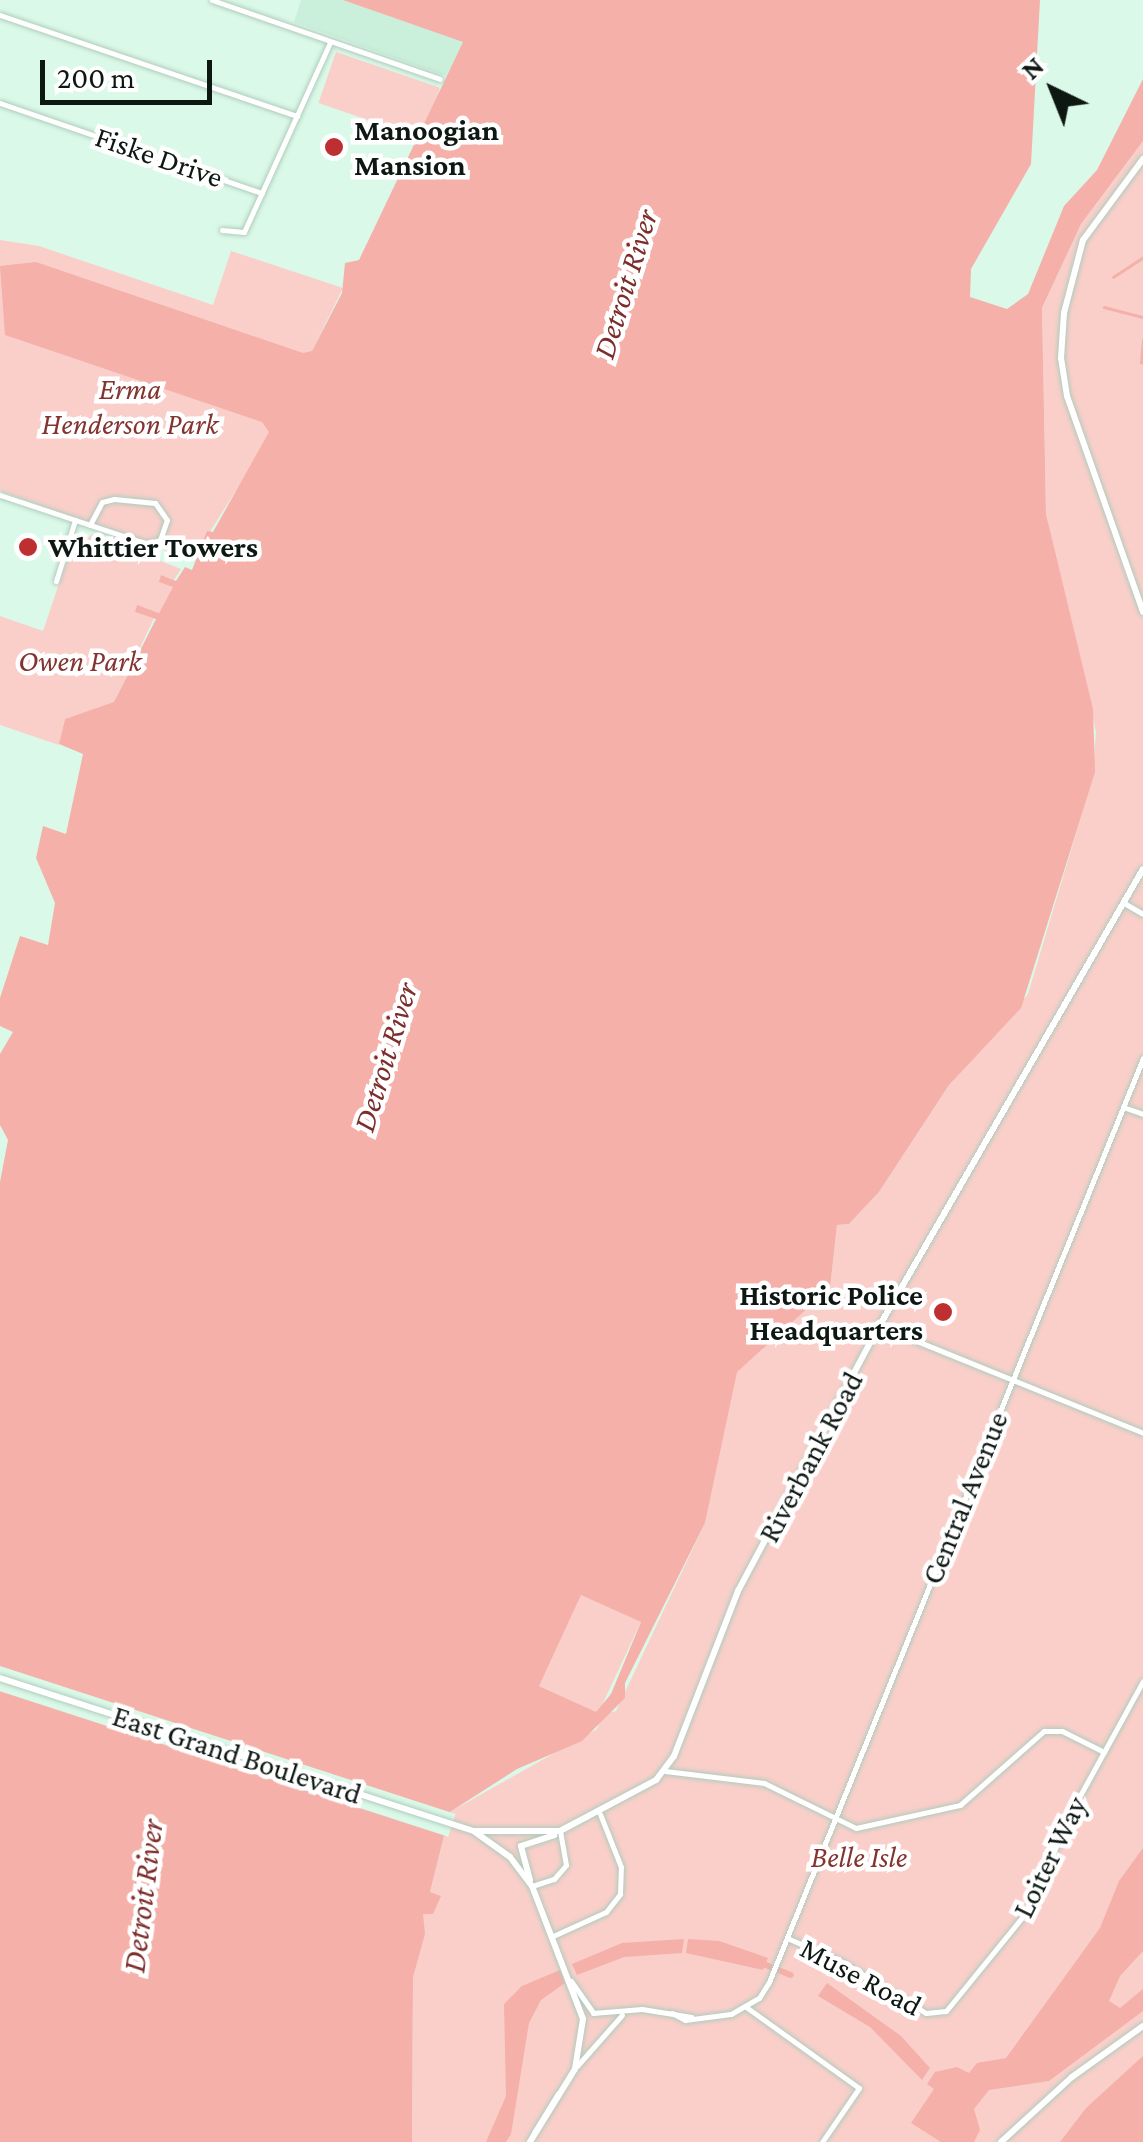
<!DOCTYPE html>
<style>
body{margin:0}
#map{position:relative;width:1143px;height:2142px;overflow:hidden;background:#dbf9e8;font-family:"Crimson Pro",serif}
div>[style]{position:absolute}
.built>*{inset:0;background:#caefda}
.green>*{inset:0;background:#facfca;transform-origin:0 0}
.water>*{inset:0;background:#f4b0a9}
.pier>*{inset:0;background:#dbf9e8;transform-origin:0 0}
.stream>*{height:2.5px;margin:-1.25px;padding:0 1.25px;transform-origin:1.25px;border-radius:1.25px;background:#f4b0a9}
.canal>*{height:6px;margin:-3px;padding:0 3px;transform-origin:3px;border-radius:3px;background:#f4b0a9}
.roads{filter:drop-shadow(0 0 2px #b0ccbc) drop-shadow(0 0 2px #b0ccbc)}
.minor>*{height:5px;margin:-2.5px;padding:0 2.5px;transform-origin:2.5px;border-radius:2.5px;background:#fff}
.tertiary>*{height:6px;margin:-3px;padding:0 3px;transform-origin:3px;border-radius:3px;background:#fff}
.dots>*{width:28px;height:28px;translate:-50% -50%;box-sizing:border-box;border:5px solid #fff;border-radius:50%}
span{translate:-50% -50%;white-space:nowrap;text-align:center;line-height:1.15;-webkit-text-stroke:9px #fff;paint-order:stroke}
.poi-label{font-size:30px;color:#0e1813;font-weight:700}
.left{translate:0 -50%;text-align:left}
.right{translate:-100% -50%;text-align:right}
.street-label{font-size:30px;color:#0e1813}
.park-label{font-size:30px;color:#833430;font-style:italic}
.water-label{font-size:32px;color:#7d2e2b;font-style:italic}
.north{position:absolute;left:1003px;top:40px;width:100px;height:100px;-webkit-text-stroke:8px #fff;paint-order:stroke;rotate:317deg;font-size:28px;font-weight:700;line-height:40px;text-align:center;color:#0e1813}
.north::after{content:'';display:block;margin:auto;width:35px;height:45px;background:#0e1813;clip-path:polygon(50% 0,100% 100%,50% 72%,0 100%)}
.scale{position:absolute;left:40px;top:60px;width:172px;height:45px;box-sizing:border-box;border:5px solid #0e1813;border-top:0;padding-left:12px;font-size:30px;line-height:35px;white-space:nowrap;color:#0e1813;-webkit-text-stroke:8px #fff;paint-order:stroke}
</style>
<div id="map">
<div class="built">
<i style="clip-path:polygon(301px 0,343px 0,464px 42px,446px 76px,294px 22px)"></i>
</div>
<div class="green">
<i style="left:336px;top:52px;width:110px;height:54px;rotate:19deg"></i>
<i style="clip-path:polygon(1143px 141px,1143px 2056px,1060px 2142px,412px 2142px,413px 1977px,423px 1914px,440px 1896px,430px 1892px,450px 1812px,597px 1729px,604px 1714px,616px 1711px,705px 1523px,736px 1372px,830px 1288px,837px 1225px,849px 1224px,879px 1192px,949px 1085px,1028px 994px,1092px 780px,1096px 732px,1046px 514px,1042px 308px,1081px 224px)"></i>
<i style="clip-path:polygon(0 240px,39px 246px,213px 305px,231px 251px,343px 288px,268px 440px,192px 560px,0 491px)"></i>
<i style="clip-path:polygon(92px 534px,181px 569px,174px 580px,161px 575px,174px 586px,159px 613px,138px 606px,135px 612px,154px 618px,114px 703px,65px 719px,59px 745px,0 725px,0 616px,43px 631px,74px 539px,85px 541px)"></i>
<i style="left:581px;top:1594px;width:66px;height:101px;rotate:25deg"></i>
</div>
<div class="water">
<i style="clip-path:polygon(evenodd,343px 0,1040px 0,1031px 164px,971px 269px,970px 297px,1007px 309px,1028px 294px,1064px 206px,1097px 170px,1143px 79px,1143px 141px,1081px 224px,1042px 308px,1046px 514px,1093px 709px,1095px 772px,1021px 1008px,949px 1085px,879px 1192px,849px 1224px,837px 1225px,830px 1288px,737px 1372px,705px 1523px,625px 1683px,625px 1698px,582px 1741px,517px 1769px,450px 1812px,430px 1892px,441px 1896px,433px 1914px,423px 1914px,425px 1934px,413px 1977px,412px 2142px,0 2142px,0 1182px,8px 1140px,0 1125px,0 1054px,13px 1032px,0 1026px,0 998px,20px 936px,48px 945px,55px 903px,36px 858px,43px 826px,66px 834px,83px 754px,59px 744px,65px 719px,114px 702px,156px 619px,135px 612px,137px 605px,159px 613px,173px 587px,159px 582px,161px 575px,176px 581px,185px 567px,192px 570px,207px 531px,213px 532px,269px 432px,262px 422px,5px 335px,0 266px,36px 262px,303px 353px,312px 351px,342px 293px,345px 263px,359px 260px,463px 42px,343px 0,581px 1595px,641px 1622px,611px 1694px,596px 1712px,539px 1686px,581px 1595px)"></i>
<i style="clip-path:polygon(1143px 1848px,1143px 1951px,1120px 1976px,1109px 2001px,1120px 2008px,1143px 1989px,1143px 2011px,1049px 2081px,989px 2090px,974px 2109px,980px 2130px,974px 2142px,941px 2142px,911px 2123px,934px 2089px,927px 2084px,935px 2072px,957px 2067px,969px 2073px,977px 2063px,1006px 2058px,1100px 1928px,1119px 1881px)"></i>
<i style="clip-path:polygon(684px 1939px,682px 1953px,624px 1957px,577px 1975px,572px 1964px,622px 1943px)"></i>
<i style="clip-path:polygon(688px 1939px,719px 1941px,768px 1958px,763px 1970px,686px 1953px)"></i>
<i style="clip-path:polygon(560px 1970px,565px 1983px,541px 2000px,529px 2023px,511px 2134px,506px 2142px,486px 2142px,506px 2096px,504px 2004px,522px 1986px)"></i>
<i style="clip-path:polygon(827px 1983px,901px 2036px,930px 2068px,922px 2080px,870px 2027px,818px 1996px)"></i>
<i style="clip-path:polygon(1143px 2056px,1143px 2142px,1060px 2142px,1086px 2108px)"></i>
</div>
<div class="pier">
<i style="left:0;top:1666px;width:479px;height:24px;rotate:18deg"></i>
</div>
<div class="stream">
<i style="left:1113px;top:277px;width:35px;rotate:-33deg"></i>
<i style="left:1104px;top:307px;width:40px;rotate:14.4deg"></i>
<i style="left:1141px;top:363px;width:23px;rotate:-85deg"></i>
</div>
<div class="canal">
<i style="left:761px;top:1963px;width:32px;rotate:22deg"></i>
</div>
<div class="roads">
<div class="minor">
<i style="left:212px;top:0;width:241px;rotate:19.1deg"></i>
<i style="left:0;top:15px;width:314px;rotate:18.8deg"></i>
<i style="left:0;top:103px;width:277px;rotate:19deg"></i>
<i style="left:222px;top:230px;width:22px;rotate:5deg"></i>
<i style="left:244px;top:232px;width:209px;rotate:-65.6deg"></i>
<i style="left:0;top:495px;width:155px;rotate:18.4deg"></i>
<i style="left:147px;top:544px;width:14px;rotate:-17deg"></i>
<i style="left:160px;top:540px;width:21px;rotate:-71deg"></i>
<i style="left:167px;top:520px;width:21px;rotate:-125deg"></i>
<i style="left:155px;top:503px;width:41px;rotate:-174.4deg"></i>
<i style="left:114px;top:499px;width:12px;rotate:166deg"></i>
<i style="left:102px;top:502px;width:26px;rotate:118deg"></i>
<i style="left:56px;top:581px;width:64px;rotate:-72.7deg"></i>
<i style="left:1124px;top:903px;width:22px;rotate:30deg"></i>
<i style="left:1123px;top:1107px;width:21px;rotate:19deg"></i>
<i style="left:880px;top:1326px;width:284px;rotate:22.1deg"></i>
<i style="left:665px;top:1771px;width:100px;rotate:6.9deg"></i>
<i style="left:764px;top:1783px;width:102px;rotate:26.1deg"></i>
<i style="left:856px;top:1828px;width:107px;rotate:-12.5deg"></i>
<i style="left:960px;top:1805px;width:112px;rotate:-41.4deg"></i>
<i style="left:1044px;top:1731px;width:18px"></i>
<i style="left:1062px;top:1731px;width:47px;rotate:26.6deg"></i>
<i style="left:532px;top:1886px;width:23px;rotate:-18deg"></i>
<i style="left:554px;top:1879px;width:18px;rotate:-49deg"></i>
<i style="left:566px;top:1865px;width:34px;rotate:-100deg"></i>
<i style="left:553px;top:1936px;width:58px;rotate:-24.4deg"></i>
<i style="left:606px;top:1912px;width:23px;rotate:-52deg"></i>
<i style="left:620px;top:1894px;width:27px;rotate:-88deg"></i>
<i style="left:621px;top:1867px;width:57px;rotate:-111.6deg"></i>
<i style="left:787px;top:1938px;width:58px;rotate:23.5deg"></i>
<i style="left:840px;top:1961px;width:100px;rotate:31.2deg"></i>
<i style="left:926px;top:2013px;width:20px;rotate:-6deg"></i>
<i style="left:946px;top:2011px;width:138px;rotate:-50.9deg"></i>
<i style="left:1033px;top:1904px;width:89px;rotate:-68.3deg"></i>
<i style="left:1066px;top:1821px;width:160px;rotate:-61.2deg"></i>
<i style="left:571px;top:1981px;width:39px;rotate:55deg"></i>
<i style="left:593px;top:2013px;width:49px;rotate:-4.7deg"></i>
<i style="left:642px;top:2009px;width:50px;rotate:9.3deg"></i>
<i style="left:746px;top:2007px;width:139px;rotate:35.6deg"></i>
<i style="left:859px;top:2088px;width:65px;rotate:124.4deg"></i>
<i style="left:672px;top:2013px;width:15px;rotate:28deg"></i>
<i style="left:685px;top:2020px;width:46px;rotate:-7.4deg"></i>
<i style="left:731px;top:2014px;width:32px;rotate:-30deg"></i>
<i style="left:759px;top:1998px;width:19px;rotate:-58deg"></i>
<i style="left:769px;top:1982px;width:997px;rotate:-67.96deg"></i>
<i style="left:577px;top:2066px;width:68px;rotate:-48.6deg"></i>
</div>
<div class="tertiary">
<i style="left:1143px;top:159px;width:101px;rotate:126.5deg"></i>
<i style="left:1083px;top:240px;width:75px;rotate:104.6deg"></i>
<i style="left:1064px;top:313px;width:45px;rotate:93.8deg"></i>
<i style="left:1061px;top:358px;width:38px;rotate:81deg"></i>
<i style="left:1067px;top:396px;width:229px;rotate:70.6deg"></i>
<i style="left:0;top:1678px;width:498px;rotate:17.9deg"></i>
<i style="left:474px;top:1831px;width:86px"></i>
<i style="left:560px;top:1831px;width:109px;rotate:-28deg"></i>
<i style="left:656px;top:1780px;width:30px;rotate:-53deg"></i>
<i style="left:674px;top:1756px;width:177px;rotate:-68.8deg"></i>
<i style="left:738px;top:1591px;width:288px;rotate:-62deg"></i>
<i style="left:873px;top:1337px;width:540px;rotate:-60.02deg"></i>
<i style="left:475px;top:1832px;width:43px;rotate:35.5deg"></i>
<i style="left:510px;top:1857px;width:36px;rotate:53deg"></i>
<i style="left:532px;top:1886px;width:142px;rotate:69deg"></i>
<i style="left:583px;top:2019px;width:51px;rotate:99.1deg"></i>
<i style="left:575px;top:2069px;width:86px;rotate:121.7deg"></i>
<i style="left:530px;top:1880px;width:35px;rotate:-105deg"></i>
<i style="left:521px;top:1846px;width:35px;rotate:-18deg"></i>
<i style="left:535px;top:2133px;width:46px;rotate:-58.4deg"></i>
<i style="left:1001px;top:2142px;width:96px;rotate:-42.5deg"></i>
<i style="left:1072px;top:2077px;width:87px;rotate:-35.7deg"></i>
</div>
</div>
<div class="dots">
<i style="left:334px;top:147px;background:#be2f31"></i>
<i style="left:28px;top:547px;background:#be2f31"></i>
<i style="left:943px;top:1312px;background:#be2f31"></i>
</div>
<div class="poi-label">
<span class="left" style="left:354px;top:147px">Manoogian<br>Mansion</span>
<span class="left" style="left:48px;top:547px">Whittier Towers</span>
<span class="right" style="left:923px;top:1312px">Historic Police<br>Headquarters</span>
</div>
<div class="street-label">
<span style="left:159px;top:157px;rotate:19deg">Fiske Drive</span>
<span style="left:811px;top:1457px;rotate:-62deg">Riverbank Road</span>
<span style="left:965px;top:1498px;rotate:-68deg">Central Avenue</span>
<span style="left:237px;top:1755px;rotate:18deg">East Grand Boulevard</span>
<span style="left:1050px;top:1857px;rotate:-64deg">Loiter Way</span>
<span style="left:861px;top:1977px;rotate:28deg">Muse Road</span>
</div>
<div class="park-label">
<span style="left:130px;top:406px">Erma<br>Henderson Park</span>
<span style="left:80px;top:661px">Owen Park</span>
<span style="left:859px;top:1857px">Belle Isle</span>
</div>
<div class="water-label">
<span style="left:625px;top:284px;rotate:-73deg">Detroit River</span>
<span style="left:385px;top:1057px;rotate:-73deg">Detroit River</span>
<span style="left:143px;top:1896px;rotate:-83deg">Detroit River</span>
</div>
<div class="north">N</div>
<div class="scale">200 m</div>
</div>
